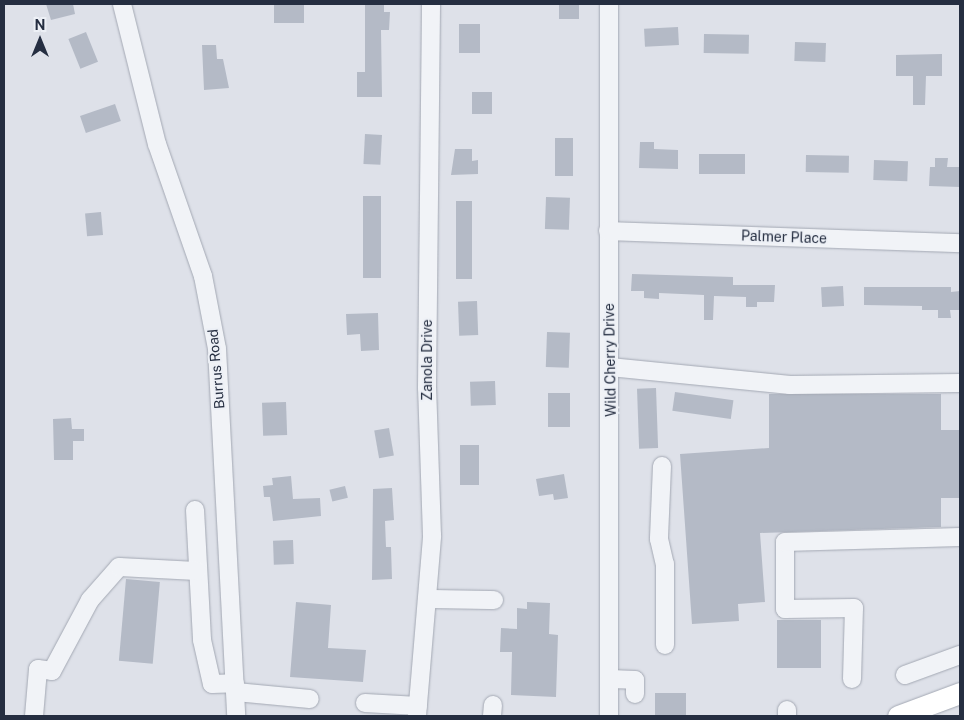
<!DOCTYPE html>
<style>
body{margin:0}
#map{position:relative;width:964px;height:720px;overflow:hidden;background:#dee1e9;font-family:"Public Sans",sans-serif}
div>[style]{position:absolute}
.building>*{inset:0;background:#b4bac6;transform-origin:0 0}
.roads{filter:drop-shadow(0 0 1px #a3a8b3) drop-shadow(0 0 1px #a3a8b3)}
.minor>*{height:18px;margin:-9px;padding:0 9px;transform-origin:9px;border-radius:9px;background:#f1f3f7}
.major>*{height:21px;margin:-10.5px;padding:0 10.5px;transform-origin:10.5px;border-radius:10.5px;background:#fff}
span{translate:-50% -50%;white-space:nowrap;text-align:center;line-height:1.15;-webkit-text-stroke:4px #edf0f6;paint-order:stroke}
.street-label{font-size:14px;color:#252e41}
.frame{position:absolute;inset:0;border:5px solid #252e41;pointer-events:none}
.north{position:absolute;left:15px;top:15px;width:50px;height:50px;-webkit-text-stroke:4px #edf0f6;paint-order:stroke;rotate:0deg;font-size:14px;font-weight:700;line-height:20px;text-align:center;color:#252e41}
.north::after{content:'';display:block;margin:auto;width:18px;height:22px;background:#252e41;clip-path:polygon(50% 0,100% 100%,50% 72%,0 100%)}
</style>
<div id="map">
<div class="building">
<i style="clip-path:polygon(46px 4px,73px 4px,75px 14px,51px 20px)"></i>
<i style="left:274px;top:4px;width:30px;height:19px"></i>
<i style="clip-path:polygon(365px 4px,384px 4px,384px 12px,390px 12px,389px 30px,381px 30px,382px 97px,357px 97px,357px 72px,365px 72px)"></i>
<i style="left:559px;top:4px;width:20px;height:15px"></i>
<i style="left:459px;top:24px;width:21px;height:29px"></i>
<i style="left:678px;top:27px;width:18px;height:34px;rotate:87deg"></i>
<i style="left:86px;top:32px;width:32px;height:19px;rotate:68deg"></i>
<i style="left:704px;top:34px;width:45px;height:19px;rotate:1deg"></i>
<i style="left:795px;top:42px;width:31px;height:19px;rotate:2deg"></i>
<i style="clip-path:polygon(202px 45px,216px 45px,217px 59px,223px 59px,229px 88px,204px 90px)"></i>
<i style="clip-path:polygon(942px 54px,942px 76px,926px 76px,925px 105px,913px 105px,913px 76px,896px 76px,896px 55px)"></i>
<i style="left:472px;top:92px;width:20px;height:22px"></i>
<i style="left:115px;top:104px;width:18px;height:37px;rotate:71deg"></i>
<i style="left:365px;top:134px;width:17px;height:30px;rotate:3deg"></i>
<i style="left:555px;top:138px;width:18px;height:38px"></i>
<i style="clip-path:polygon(640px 142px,654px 142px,654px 149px,678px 150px,678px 169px,639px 168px)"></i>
<i style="clip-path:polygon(455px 149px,472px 149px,472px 161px,478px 160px,478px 174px,451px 175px)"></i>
<i style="left:699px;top:154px;width:46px;height:20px"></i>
<i style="left:806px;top:155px;width:43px;height:17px;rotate:1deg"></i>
<i style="clip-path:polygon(935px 158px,948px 158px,947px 167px,960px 167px,960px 187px,929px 186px,930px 167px,935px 167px)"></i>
<i style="left:874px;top:160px;width:34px;height:20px;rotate:2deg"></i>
<i style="left:363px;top:196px;width:18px;height:82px"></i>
<i style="left:546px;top:197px;width:24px;height:32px;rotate:2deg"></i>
<i style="left:472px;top:201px;width:78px;height:16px;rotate:90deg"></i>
<i style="left:101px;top:212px;width:23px;height:16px;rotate:85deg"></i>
<i style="clip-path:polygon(632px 274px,733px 277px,733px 285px,775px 285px,774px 302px,757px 302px,757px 307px,746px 307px,746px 297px,714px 296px,713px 320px,704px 320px,704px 295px,659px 293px,659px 299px,644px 298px,644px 291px,631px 291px)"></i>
<i style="left:843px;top:286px;width:20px;height:22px;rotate:87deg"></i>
<i style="clip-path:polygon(864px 287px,951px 287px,951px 292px,960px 291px,960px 310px,950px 310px,951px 318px,938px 318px,938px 310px,922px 310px,922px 306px,864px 305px)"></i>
<i style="left:477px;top:301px;width:34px;height:19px;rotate:88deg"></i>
<i style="clip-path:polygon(378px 313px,379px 350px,361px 351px,360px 334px,347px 335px,346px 314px)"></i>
<i style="left:547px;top:332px;width:23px;height:35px;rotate:2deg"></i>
<i style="left:495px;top:381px;width:24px;height:25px;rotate:88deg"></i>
<i style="left:656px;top:388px;width:60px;height:19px;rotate:88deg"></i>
<i style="left:675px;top:392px;width:59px;height:19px;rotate:8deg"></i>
<i style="left:548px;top:393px;width:22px;height:34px"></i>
<i style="clip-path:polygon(769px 394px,941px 394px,941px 430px,960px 430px,960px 498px,941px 498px,941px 527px,760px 533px,765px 602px,738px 604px,739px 621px,692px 624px,680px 454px,769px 448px)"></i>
<i style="left:286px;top:402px;width:33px;height:24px;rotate:88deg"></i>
<i style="clip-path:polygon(71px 418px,72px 429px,84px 429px,84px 441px,73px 441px,73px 460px,54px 460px,53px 419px)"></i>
<i style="left:389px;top:428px;width:28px;height:15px;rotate:80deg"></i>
<i style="left:460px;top:445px;width:19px;height:40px"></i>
<i style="clip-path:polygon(564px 474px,568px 498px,554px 500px,553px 494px,539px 496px,536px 479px)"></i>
<i style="clip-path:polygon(291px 476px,293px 499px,320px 498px,321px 516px,273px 521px,270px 497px,264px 497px,263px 486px,273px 485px,272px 478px)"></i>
<i style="left:345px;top:486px;width:12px;height:16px;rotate:76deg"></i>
<i style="clip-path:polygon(392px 488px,394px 520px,385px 521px,386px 547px,391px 547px,392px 579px,372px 580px,373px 489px)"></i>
<i style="left:293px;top:540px;width:24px;height:20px;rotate:88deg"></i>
<i style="left:126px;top:579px;width:34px;height:82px;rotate:5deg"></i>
<i style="clip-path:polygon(296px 602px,331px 605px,328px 648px,366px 650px,363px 682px,290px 677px)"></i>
<i style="clip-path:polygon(527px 602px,550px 603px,549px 634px,558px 635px,556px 697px,511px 695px,512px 652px,500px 652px,501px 628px,517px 629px,517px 608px,527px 609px)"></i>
<i style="left:777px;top:620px;width:44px;height:48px"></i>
<i style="left:655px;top:693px;width:31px;height:23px"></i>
</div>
<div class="roads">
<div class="minor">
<i style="left:122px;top:4px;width:144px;rotate:76deg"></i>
<i style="left:157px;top:144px;width:140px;rotate:70.8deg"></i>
<i style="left:203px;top:276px;width:74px;rotate:79.1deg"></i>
<i style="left:217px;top:349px;width:367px;rotate:87deg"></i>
<i style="left:609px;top:4px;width:712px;rotate:90deg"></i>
<i style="left:608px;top:231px;width:352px;rotate:2deg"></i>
<i style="left:610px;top:367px;width:181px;rotate:5.7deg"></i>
<i style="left:790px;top:385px;width:170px;rotate:-0.7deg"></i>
<i style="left:662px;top:466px;width:73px;rotate:92.4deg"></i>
<i style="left:659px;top:539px;width:26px;rotate:77deg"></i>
<i style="left:665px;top:564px;width:81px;rotate:90deg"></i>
<i style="left:195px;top:510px;width:130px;rotate:86.9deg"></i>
<i style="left:202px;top:640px;width:45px;rotate:77.2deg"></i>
<i style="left:212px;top:684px;width:23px;rotate:-2deg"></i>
<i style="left:427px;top:599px;width:67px;rotate:0.9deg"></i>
<i style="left:905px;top:675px;width:59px;rotate:-20deg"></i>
<i style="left:610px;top:679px;width:25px;rotate:2deg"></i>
<i style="left:635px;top:680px;width:14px;rotate:90deg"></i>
<i style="left:852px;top:679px;width:71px;rotate:-88.4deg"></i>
<i style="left:854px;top:608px;width:69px;rotate:179.2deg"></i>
<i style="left:785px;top:609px;width:67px;rotate:-90deg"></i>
<i style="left:785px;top:542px;width:175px;rotate:-1.6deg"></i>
<i style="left:236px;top:692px;width:74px;rotate:5.4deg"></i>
<i style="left:365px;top:703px;width:53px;rotate:3.2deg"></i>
<i style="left:787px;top:710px;width:6px;rotate:90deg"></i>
<i style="left:34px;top:716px;width:47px;rotate:-85.1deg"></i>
<i style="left:38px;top:669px;width:14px;rotate:8deg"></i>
<i style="left:52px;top:671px;width:81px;rotate:-61.8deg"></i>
<i style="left:90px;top:600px;width:44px;rotate:-48.7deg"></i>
<i style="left:119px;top:567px;width:78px;rotate:2.9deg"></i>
<i style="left:417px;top:716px;width:181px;rotate:-85.2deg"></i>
<i style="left:432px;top:536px;width:148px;rotate:-91.9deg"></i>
<i style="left:427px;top:388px;width:384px;rotate:-89.4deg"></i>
<i style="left:492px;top:716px;width:11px;rotate:-85deg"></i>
</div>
<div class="major">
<i style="left:898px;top:716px;width:66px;rotate:-20.4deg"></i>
</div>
</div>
<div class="street-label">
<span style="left:784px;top:237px;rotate:2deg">Palmer Place</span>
<span style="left:427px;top:360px;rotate:-90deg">Zanola Drive</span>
<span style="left:610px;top:360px;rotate:-91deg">Wild Cherry Drive</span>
<span style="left:216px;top:369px;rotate:-95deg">Burrus Road</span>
</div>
<div class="frame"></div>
<div class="north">N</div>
</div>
